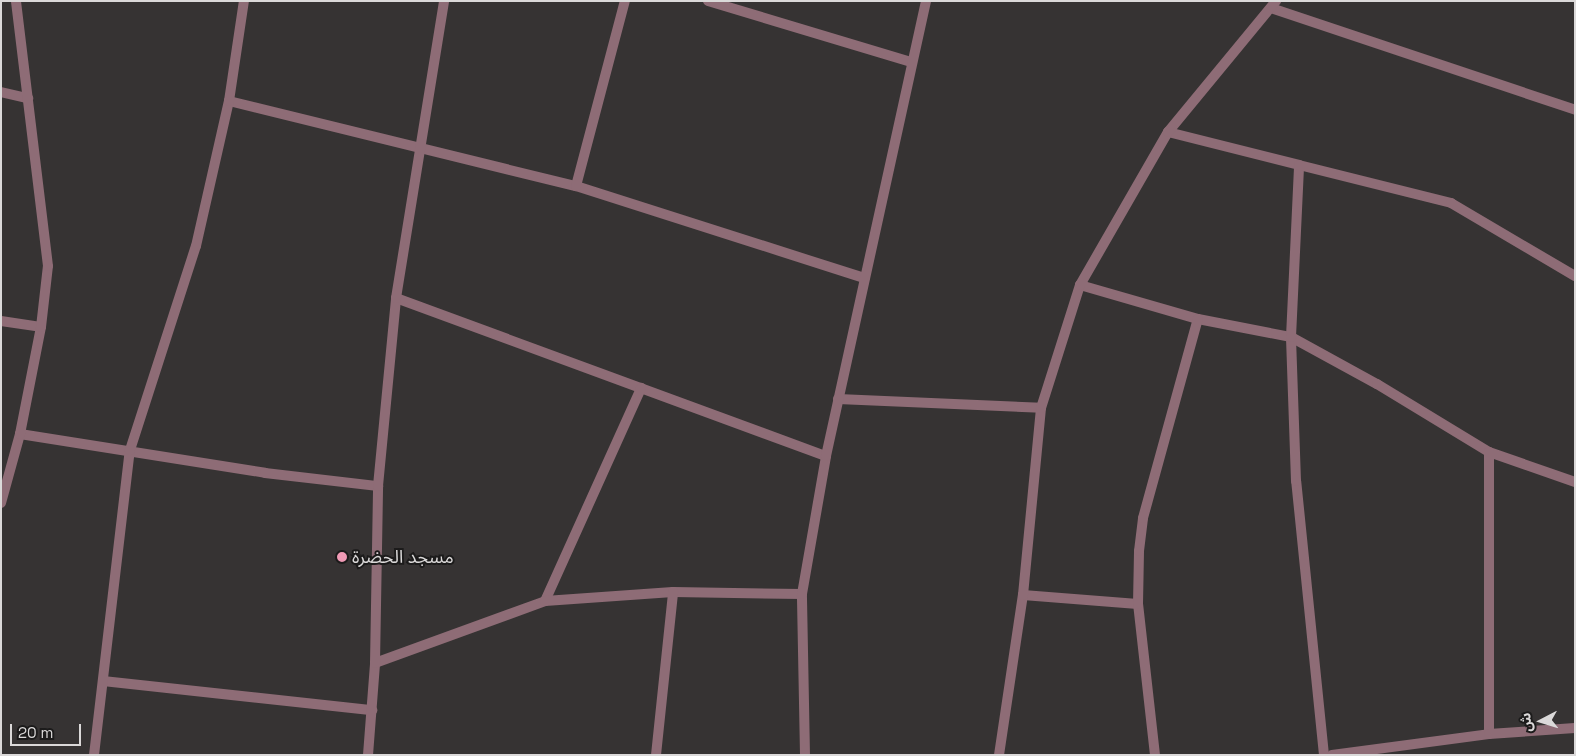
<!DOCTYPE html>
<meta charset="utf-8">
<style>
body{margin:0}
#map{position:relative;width:1576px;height:756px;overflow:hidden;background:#363333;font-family:"Space Grotesk","Noto Sans Arabic",sans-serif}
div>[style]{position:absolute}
.street>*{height:10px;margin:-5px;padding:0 5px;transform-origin:5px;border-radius:5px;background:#8e6c76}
.dots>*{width:14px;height:14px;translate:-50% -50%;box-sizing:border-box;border:2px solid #1c1b1b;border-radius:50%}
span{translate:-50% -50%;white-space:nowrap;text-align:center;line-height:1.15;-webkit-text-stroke:4px #1c1b1b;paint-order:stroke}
.poi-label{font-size:18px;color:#dbd9d9}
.left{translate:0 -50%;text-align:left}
.frame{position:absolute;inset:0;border:2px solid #dbd9d9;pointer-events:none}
.north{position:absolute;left:1516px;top:696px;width:50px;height:50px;-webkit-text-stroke:4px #1c1b1b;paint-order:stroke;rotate:265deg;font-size:14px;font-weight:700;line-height:20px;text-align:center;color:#dbd9d9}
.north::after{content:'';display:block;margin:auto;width:18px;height:22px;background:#dbd9d9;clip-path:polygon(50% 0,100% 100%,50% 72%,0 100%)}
.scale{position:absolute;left:10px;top:724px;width:71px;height:22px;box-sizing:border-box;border:2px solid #dbd9d9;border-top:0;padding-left:6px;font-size:15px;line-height:18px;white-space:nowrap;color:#dbd9d9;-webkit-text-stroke:4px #1c1b1b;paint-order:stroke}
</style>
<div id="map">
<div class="street">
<i style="left:708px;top:1px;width:212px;rotate:16.7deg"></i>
<i style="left:1271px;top:8px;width:321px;rotate:18.5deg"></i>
<i style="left:1px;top:92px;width:28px;rotate:13deg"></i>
<i style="left:229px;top:101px;width:357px;rotate:13.8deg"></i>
<i style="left:576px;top:186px;width:303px;rotate:17.7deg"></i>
<i style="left:1168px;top:132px;width:135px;rotate:14.1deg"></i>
<i style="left:576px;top:186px;width:191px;rotate:-75.2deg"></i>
<i style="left:1080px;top:285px;width:123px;rotate:16.1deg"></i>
<i style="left:1198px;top:319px;width:95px;rotate:11deg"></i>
<i style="left:1291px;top:337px;width:98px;rotate:28.7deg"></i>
<i style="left:1377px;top:384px;width:131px;rotate:31.3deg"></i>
<i style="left:1489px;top:452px;width:91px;rotate:19.2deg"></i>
<i style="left:396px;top:298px;width:458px;rotate:20.2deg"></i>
<i style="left:1px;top:321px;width:40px;rotate:8.5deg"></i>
<i style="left:838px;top:399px;width:203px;rotate:2.5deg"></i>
<i style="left:20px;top:434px;width:248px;rotate:9deg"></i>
<i style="left:265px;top:473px;width:114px;rotate:6.6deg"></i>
<i style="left:1489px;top:452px;width:282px;rotate:90deg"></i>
<i style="left:1px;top:503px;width:72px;rotate:-74.6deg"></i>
<i style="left:20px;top:434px;width:109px;rotate:-78.9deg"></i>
<i style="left:41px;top:327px;width:61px;rotate:-83.5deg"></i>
<i style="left:48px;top:266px;width:267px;rotate:-96.9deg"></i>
<i style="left:1023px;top:595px;width:115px;rotate:4.5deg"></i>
<i style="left:545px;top:601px;width:234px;rotate:-65.7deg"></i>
<i style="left:375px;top:663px;width:181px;rotate:-20deg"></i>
<i style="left:545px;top:601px;width:128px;rotate:-4deg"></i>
<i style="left:673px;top:592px;width:129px;rotate:0.9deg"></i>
<i style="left:103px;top:681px;width:271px;rotate:6.2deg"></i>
<i style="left:94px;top:755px;width:307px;rotate:-83.3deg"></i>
<i style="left:130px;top:450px;width:214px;rotate:-72.1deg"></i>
<i style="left:196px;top:246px;width:149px;rotate:-77.2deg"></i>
<i style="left:229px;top:101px;width:101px;rotate:-81.5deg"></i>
<i style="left:368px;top:755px;width:92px;rotate:-85.6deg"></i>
<i style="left:375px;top:663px;width:177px;rotate:-89deg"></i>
<i style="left:378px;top:486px;width:189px;rotate:-84.5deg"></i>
<i style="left:396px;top:298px;width:301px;rotate:-80.8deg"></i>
<i style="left:656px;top:755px;width:164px;rotate:-84deg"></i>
<i style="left:805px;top:755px;width:161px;rotate:-91.1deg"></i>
<i style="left:802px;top:594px;width:140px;rotate:-80.1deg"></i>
<i style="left:826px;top:456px;width:466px;rotate:-77.6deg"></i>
<i style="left:999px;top:755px;width:162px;rotate:-81.5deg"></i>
<i style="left:1023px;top:595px;width:188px;rotate:-84.5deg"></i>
<i style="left:1041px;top:408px;width:129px;rotate:-72.4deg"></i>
<i style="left:1080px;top:285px;width:177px;rotate:-60.1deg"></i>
<i style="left:1168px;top:132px;width:170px;rotate:-50.5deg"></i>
<i style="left:1155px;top:755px;width:152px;rotate:-96.4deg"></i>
<i style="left:1138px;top:604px;width:53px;rotate:-88.9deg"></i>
<i style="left:1139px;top:551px;width:33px;rotate:-83deg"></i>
<i style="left:1143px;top:518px;width:206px;rotate:-74.6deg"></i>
<i style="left:1324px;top:755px;width:275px;rotate:-95.8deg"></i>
<i style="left:1296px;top:481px;width:144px;rotate:-92deg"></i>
<i style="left:1291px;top:337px;width:172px;rotate:-87.3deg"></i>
<i style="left:1299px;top:165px;width:157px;rotate:14deg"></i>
<i style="left:1451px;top:203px;width:144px;rotate:30.5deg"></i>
<i style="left:1332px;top:755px;width:158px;rotate:-7.6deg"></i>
<i style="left:1489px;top:734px;width:86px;rotate:-4deg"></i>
</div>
<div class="dots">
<i style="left:342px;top:557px;background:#f09ab5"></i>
</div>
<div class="poi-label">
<span class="left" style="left:352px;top:557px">مسجد الحضرة</span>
</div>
<div class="frame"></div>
<div class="north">ش</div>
<div class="scale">20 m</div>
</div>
